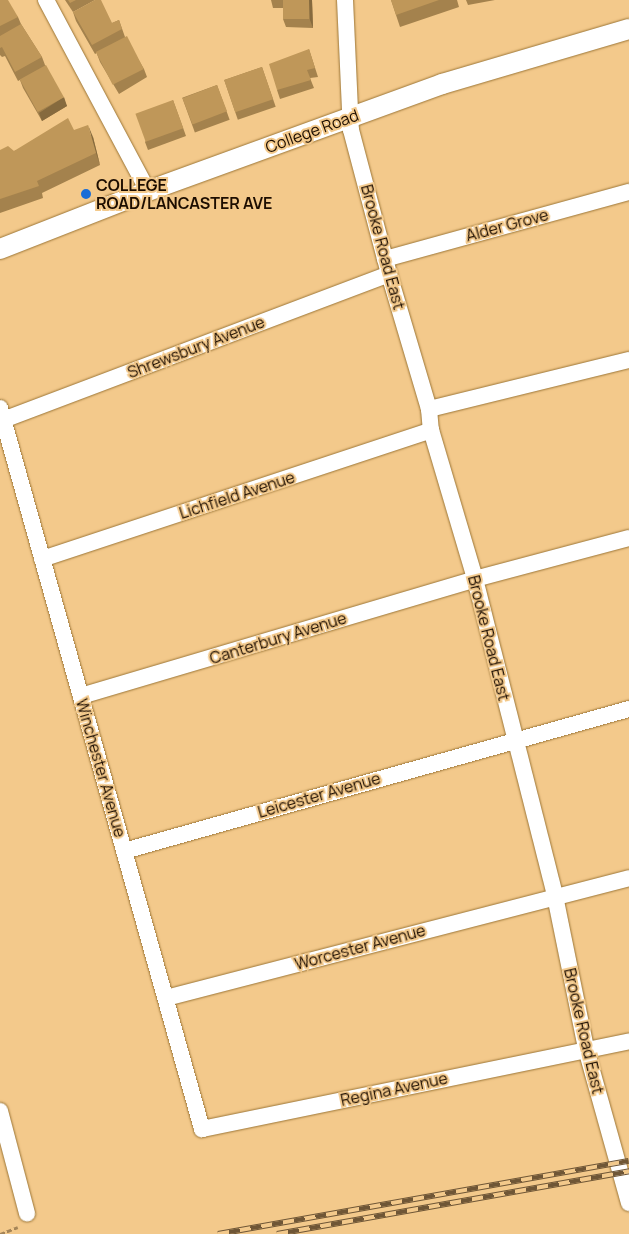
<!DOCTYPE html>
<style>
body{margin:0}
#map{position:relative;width:629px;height:1234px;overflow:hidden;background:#f3c98b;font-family:Manrope,sans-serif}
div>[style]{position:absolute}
.path>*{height:3px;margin-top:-1.5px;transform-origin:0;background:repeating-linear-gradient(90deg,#a58558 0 5px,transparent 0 7.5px)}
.roads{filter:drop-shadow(0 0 1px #9c7637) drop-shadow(0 0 1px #9c7637)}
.minor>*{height:16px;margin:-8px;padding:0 8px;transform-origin:8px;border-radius:8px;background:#fff}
.tertiary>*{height:20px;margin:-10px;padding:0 10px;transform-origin:10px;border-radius:10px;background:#fff}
.rail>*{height:5.5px;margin-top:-2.75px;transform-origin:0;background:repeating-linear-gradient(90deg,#f3c98b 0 11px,#6f5636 0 22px);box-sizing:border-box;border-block:1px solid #6f5636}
.wall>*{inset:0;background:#a4824d;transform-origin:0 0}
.shaded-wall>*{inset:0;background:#866a3e}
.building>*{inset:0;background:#bf9759;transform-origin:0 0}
.dots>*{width:14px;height:14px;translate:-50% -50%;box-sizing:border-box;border:2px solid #f3c98b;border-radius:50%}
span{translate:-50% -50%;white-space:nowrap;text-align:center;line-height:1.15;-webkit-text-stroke:4px #f3c98b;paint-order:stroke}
.street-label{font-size:16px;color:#1c0d00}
.poi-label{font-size:16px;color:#1c0d00;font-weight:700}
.left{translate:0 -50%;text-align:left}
</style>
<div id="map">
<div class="path">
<i style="left:0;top:1234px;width:19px;rotate:-21deg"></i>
</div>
<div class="roads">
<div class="minor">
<i style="left:46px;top:0;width:217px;rotate:61.9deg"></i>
<i style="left:345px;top:0;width:130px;rotate:87.4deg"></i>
<i style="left:351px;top:130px;width:149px;rotate:75.2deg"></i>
<i style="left:389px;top:274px;width:141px;rotate:73.5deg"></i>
<i style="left:429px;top:409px;width:21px;rotate:85deg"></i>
<i style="left:431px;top:430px;width:155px;rotate:73.5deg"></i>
<i style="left:475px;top:579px;width:327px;rotate:75.8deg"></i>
<i style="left:555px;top:896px;width:156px;rotate:78.5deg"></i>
<i style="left:586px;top:1049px;width:160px;rotate:74.4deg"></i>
<i style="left:385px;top:259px;width:253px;rotate:-15.4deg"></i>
<i style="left:0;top:408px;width:749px;rotate:74.35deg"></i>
<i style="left:202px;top:1129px;width:436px;rotate:-11.6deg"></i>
<i style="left:429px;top:409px;width:206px;rotate:-13.8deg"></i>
<i style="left:3px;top:420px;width:413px;rotate:-20.7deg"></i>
<i style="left:42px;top:559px;width:410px;rotate:-18.3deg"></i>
<i style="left:81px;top:696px;width:411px;rotate:-16.5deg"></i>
<i style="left:475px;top:579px;width:159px;rotate:-14.9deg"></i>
<i style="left:124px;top:851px;width:525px;rotate:-15.71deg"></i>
<i style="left:166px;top:998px;width:478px;rotate:-14.5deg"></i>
<i style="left:0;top:1111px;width:106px;rotate:75.2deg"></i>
</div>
<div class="tertiary">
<i style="left:0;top:249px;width:159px;rotate:-21.4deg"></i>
<i style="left:148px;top:191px;width:313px;rotate:-20deg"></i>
<i style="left:442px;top:84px;width:195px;rotate:-16.4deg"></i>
</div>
</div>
<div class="rail">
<i style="left:218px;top:1234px;width:417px;rotate:-10.1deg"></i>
<i style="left:277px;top:1234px;width:358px;rotate:-10.1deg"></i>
</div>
<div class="wall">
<i style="clip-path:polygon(0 0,18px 17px,21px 24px,42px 57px,45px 65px,67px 106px,42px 121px,23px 88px,20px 80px,27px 76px,18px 81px,5px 56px,2px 57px,0 55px)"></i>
<i style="clip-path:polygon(65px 0,95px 0,73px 12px)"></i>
<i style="clip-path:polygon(271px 0,312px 0,313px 28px,286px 27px,283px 19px,283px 8px,273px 8px)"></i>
<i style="clip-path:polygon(391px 0,457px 0,459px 7px,400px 27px)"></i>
<i style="clip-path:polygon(466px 0,495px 0,468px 5px)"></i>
<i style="clip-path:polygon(73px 12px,112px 23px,119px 20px,125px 37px,144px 69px,147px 77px,119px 94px,100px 62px,97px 54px,119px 41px,95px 54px,76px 21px)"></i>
<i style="clip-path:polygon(309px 49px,318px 77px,310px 78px,314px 88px,280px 99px,277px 90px)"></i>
<i style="left:262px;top:67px;width:42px;height:40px;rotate:71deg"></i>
<i style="left:217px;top:85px;width:37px;height:37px;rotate:70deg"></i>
<i style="clip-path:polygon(173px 100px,186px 136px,148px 150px,145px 142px)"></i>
<i style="clip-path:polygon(74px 130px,93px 137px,100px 165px,42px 193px,43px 198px,0 213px,0 150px,14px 151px)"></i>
</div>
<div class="shaded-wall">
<i style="clip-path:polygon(309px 0,312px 0,313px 28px,310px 20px)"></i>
<i style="clip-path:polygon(64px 97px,67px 106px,42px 121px,39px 113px)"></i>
<i style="clip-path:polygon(88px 125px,93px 137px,100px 165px,96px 153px)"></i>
</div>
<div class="building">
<i style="clip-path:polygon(0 0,8px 0,18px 17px,0 26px)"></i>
<i style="clip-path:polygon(68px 0,76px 0,70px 3px)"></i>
<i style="clip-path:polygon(95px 0,101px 0,112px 23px,119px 20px,122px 29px,92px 45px,73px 12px)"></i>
<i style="left:283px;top:0;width:26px;height:19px"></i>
<i style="clip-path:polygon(391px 0,439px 0,396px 15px)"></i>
<i style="clip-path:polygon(21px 24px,42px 57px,15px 72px,2px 47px,0 48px,0 36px)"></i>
<i style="left:127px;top:36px;width:37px;height:35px;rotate:63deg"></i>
<i style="clip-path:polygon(309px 49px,315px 68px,307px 70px,311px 80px,277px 90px,269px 64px)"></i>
<i style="left:46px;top:65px;width:37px;height:30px;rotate:61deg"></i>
<i style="left:262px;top:67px;width:34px;height:40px;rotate:71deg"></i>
<i style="left:217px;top:85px;width:28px;height:37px;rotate:69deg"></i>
<i style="left:173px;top:100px;width:30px;height:40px;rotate:70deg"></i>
<i style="clip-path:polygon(68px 118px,74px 130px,88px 125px,96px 153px,37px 181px,39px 186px,0 199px,0 150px,8px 146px,14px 151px)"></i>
</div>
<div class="dots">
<i style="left:86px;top:194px;background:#196dd7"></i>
</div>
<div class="street-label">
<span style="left:312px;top:131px;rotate:-20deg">College Road</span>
<span style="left:507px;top:225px;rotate:-15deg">Alder Grove</span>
<span style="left:383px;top:247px;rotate:75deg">Brooke Road East</span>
<span style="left:196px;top:347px;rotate:-21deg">Shrewsbury Avenue</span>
<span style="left:237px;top:495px;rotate:-18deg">Lichfield Avenue</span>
<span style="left:278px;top:638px;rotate:-17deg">Canterbury Avenue</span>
<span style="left:489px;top:638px;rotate:76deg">Brooke Road East</span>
<span style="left:101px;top:768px;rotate:74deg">Winchester Avenue</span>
<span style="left:319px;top:795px;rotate:-16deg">Leicester Avenue</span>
<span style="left:360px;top:947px;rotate:-15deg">Worcester Avenue</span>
<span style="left:584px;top:1031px;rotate:77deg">Brooke Road East</span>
<span style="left:394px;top:1089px;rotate:-12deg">Regina Avenue</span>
</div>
<div class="poi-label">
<span class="left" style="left:96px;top:194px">COLLEGE<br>ROAD/LANCASTER AVE</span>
</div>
</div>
